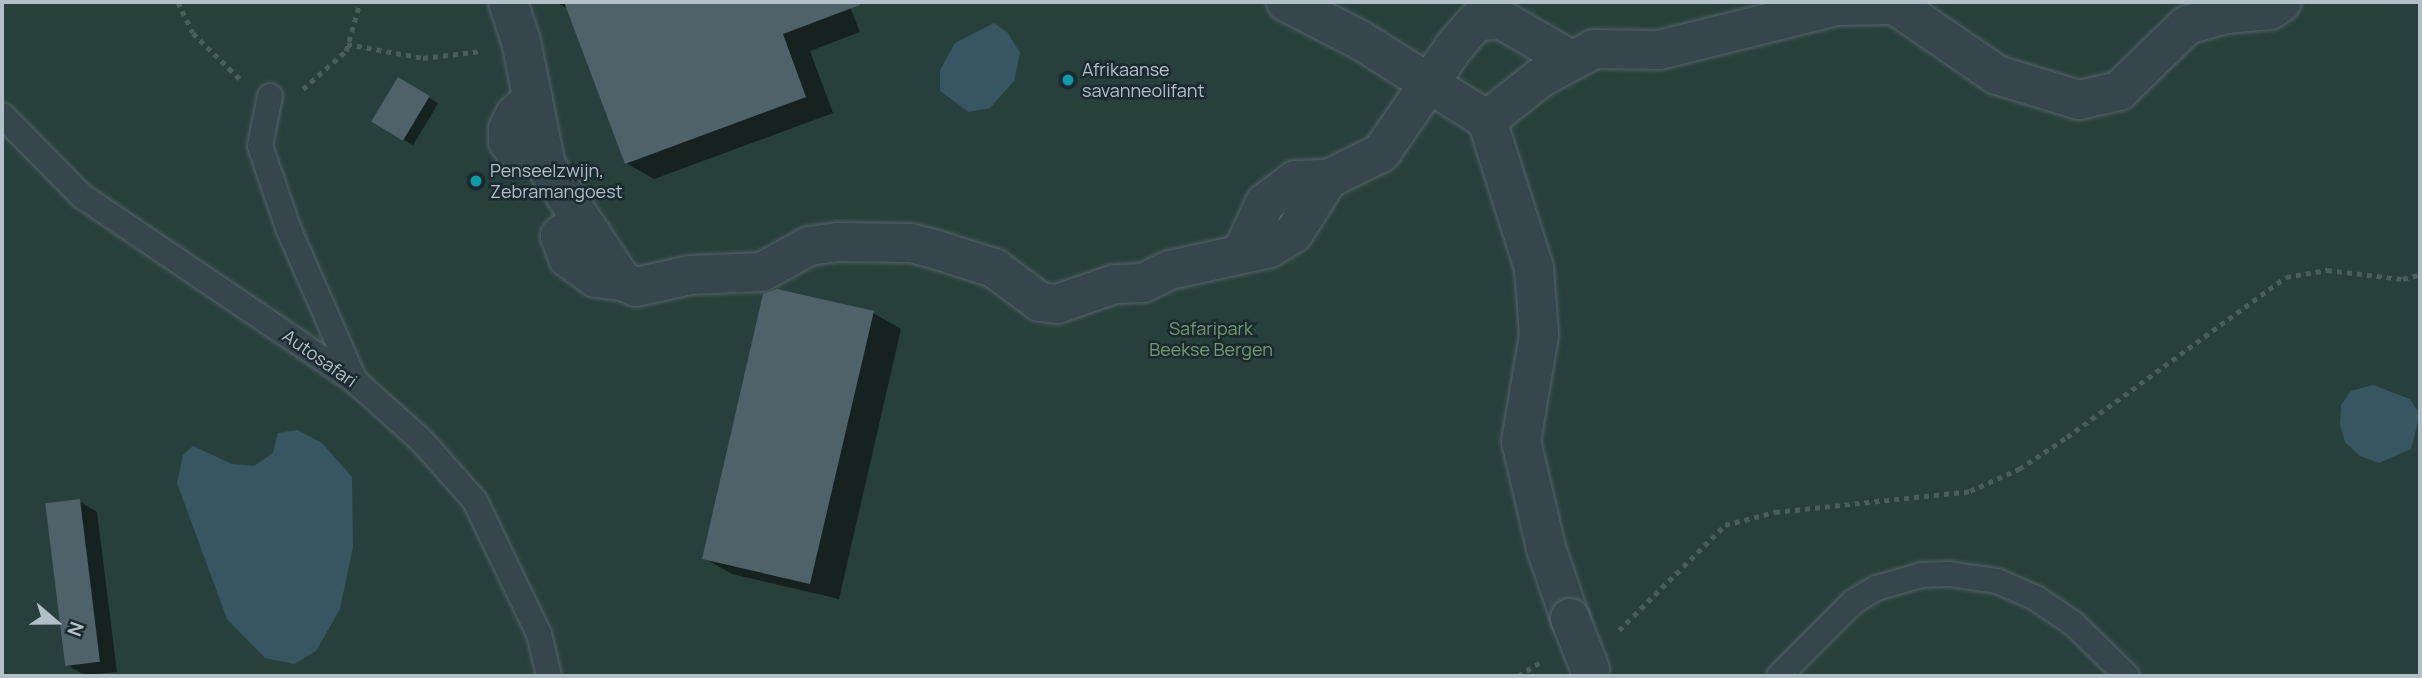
<!DOCTYPE html>
<style>
body{margin:0}
#map{position:relative;width:2422px;height:678px;overflow:hidden;background:#24343b;font-family:Manrope,sans-serif}
div>[style]{position:absolute}
.green>*{inset:0;background:#28403b;transform-origin:0 0}
.water>*{inset:0;background:#385562}
.shadow>*{inset:0;background:#0007;transform-origin:0 0}
.building>*{inset:0;background:#4f6169;transform-origin:0 0}
.path>*{height:4.5px;margin-top:-2.25px;transform-origin:0;background:repeating-linear-gradient(90deg,#475e5a 0 5px,transparent 0 10px)}
.roads{filter:drop-shadow(0 0 2px #556369) drop-shadow(0 0 2px #556369)}
.lane>*{height:24px;margin:-12px;padding:0 12px;transform-origin:12px;border-radius:12px;background:#37454c}
.street>*{height:38px;margin:-19px;padding:0 19px;transform-origin:19px;border-radius:19px;background:#37454c}
.bridges{filter:drop-shadow(0 0 2px #556369) drop-shadow(0 0 2px #556369)}
.street-bridge>*{height:38px;margin:-19px;padding:0 19px;transform-origin:19px;border-radius:19px;background:#37454c}
.dots>*{width:19px;height:19px;translate:-50% -50%;box-sizing:border-box;border:4px solid #1c2a30;border-radius:50%}
span{translate:-50% -50%;white-space:nowrap;text-align:center;line-height:1.15;-webkit-text-stroke:5px #1c2a30;paint-order:stroke}
.poi-label{font-size:18px;color:#b3c0c7}
.left{translate:0 -50%;text-align:left}
.park-label{font-size:18px;color:#739c71}
.street-label{font-size:18px;color:#b3c0c7}
.frame{position:absolute;inset:0;border:4px solid #b3c0c7;pointer-events:none}
.north{position:absolute;left:21px;top:587px;width:70px;height:70px;-webkit-text-stroke:5px #1c2a30;paint-order:stroke;rotate:110deg;font-size:19px;font-weight:700;line-height:28px;text-align:center;color:#b3c0c7}
.north::after{content:'';display:block;margin:auto;width:24px;height:32px;background:#b3c0c7;clip-path:polygon(50% 0,100% 100%,50% 72%,0 100%)}
</style>
<div id="map">
<div class="green">
<i style="left:2px;top:2px;width:2418px;height:674px"></i>
</div>
<div class="water">
<i style="clip-path:polygon(994px 23px,1008px 33px,1020px 53px,1014px 81px,990px 108px,969px 112px,940px 91px,940px 70px,955px 43px)"></i>
<i style="clip-path:polygon(2373px 385px,2410px 399px,2420px 414px,2411px 449px,2379px 463px,2360px 456px,2345px 442px,2340px 424px,2341px 405px,2351px 391px)"></i>
<i style="clip-path:polygon(297px 430px,322px 443px,352px 477px,353px 547px,340px 609px,316px 651px,294px 664px,265px 658px,227px 619px,177px 483px,183px 455px,193px 446px,232px 464px,254px 466px,273px 453px,278px 433px)"></i>
</div>
<div class="shadow">
<i style="clip-path:polygon(554px 2px,848px 2px,860px 32px,810px 51px,833px 113px,654px 179px,626px 163px,568px 8px)"></i>
<i style="left:398px;top:79px;width:47px;height:49px;rotate:31deg"></i>
<i style="clip-path:polygon(873px 313px,901px 329px,839px 599px,732px 574px,704px 558px)"></i>
<i style="clip-path:polygon(79px 501px,97px 512px,117px 672px,85px 675px,67px 665px)"></i>
</div>
<div class="building">
<i style="clip-path:polygon(564px 2px,860px 2px,860px 5px,783px 34px,806px 97px,625px 164px)"></i>
<i style="left:398px;top:77px;width:37px;height:52px;rotate:31deg"></i>
<i style="clip-path:polygon(777px 289px,874px 311px,810px 584px,702px 559px,763px 294px)"></i>
<i style="left:80px;top:499px;width:164px;height:35px;rotate:83deg"></i>
</div>
<div class="path">
<i style="left:178px;top:2px;width:34px;rotate:64deg"></i>
<i style="left:193px;top:33px;width:66px;rotate:44.4deg"></i>
<i style="left:347px;top:44px;width:77px;rotate:10.4deg"></i>
<i style="left:423px;top:58px;width:59px;rotate:-6.8deg"></i>
<i style="left:303px;top:89px;width:57px;rotate:-41.5deg"></i>
<i style="left:346px;top:51px;width:51px;rotate:-74.1deg"></i>
<i style="left:1619px;top:630px;width:149px;rotate:-44.7deg"></i>
<i style="left:1725px;top:525px;width:52px;rotate:-14.6deg"></i>
<i style="left:1775px;top:512px;width:196px;rotate:-6.1deg"></i>
<i style="left:1970px;top:491px;width:54px;rotate:-24.2deg"></i>
<i style="left:2019px;top:469px;width:58px;rotate:-33.7deg"></i>
<i style="left:2067px;top:437px;width:271px;rotate:-36.2deg"></i>
<i style="left:2286px;top:277px;width:42px;rotate:-9.7deg"></i>
<i style="left:2327px;top:270px;width:77px;rotate:6.8deg"></i>
<i style="left:2403px;top:279px;width:18px;rotate:-16deg"></i>
<i style="left:1518px;top:676px;width:26px;rotate:-32deg"></i>
</div>
<div class="roads">
<div class="lane">
<i style="left:270px;top:96px;width:51px;rotate:101.3deg"></i>
<i style="left:260px;top:146px;width:89px;rotate:71deg"></i>
<i style="left:289px;top:230px;width:165px;rotate:66.4deg"></i>
<i style="left:2px;top:115px;width:114px;rotate:45.4deg"></i>
<i style="left:82px;top:196px;width:330px;rotate:34.1deg"></i>
<i style="left:355px;top:381px;width:90px;rotate:41.8deg"></i>
<i style="left:422px;top:441px;width:80px;rotate:48.5deg"></i>
<i style="left:475px;top:501px;width:148px;rotate:64.3deg"></i>
<i style="left:539px;top:634px;width:43px;rotate:76.6deg"></i>
<i style="left:1779px;top:676px;width:105px;rotate:-45deg"></i>
<i style="left:1853px;top:602px;width:27px;rotate:-31deg"></i>
<i style="left:1876px;top:588px;width:48px;rotate:-15.8deg"></i>
<i style="left:1922px;top:575px;width:27px;rotate:-2deg"></i>
<i style="left:1949px;top:574px;width:49px;rotate:8.3deg"></i>
<i style="left:1997px;top:581px;width:43px;rotate:23.6deg"></i>
<i style="left:2036px;top:598px;width:46px;rotate:34.4deg"></i>
<i style="left:2074px;top:624px;width:74px;rotate:44.5deg"></i>
</div>
<div class="street">
<i style="left:508px;top:2px;width:41px;rotate:71.6deg"></i>
<i style="left:521px;top:41px;width:127px;rotate:78.7deg"></i>
<i style="left:546px;top:166px;width:138px;rotate:56.5deg"></i>
<i style="left:622px;top:281px;width:15px;rotate:23deg"></i>
<i style="left:636px;top:287px;width:55px;rotate:-12.5deg"></i>
<i style="left:690px;top:275px;width:72px;rotate:-2.4deg"></i>
<i style="left:762px;top:272px;width:54px;rotate:-29deg"></i>
<i style="left:809px;top:246px;width:29px;rotate:-8deg"></i>
<i style="left:838px;top:242px;width:73px;rotate:0.8deg"></i>
<i style="left:911px;top:243px;width:30px;rotate:15deg"></i>
<i style="left:940px;top:251px;width:57px;rotate:17.5deg"></i>
<i style="left:994px;top:268px;width:57px;rotate:36.5deg"></i>
<i style="left:1040px;top:302px;width:17px;rotate:7deg"></i>
<i style="left:1057px;top:304px;width:61px;rotate:-19deg"></i>
<i style="left:1115px;top:284px;width:28px;rotate:-2deg"></i>
<i style="left:1143px;top:283px;width:30px;rotate:-26deg"></i>
<i style="left:1170px;top:270px;width:102px;rotate:-12.4deg"></i>
<i style="left:1270px;top:248px;width:28px;rotate:-32deg"></i>
<i style="left:1294px;top:233px;width:64px;rotate:-57.8deg"></i>
<i style="left:1328px;top:179px;width:59px;rotate:-26.1deg"></i>
<i style="left:1381px;top:153px;width:129px;rotate:-55.4deg"></i>
<i style="left:1454px;top:47px;width:35px;rotate:-49deg"></i>
<i style="left:1477px;top:21px;width:25px;rotate:-2deg"></i>
<i style="left:1502px;top:20px;width:80px;rotate:30.1deg"></i>
<i style="left:1286px;top:2px;width:83px;rotate:27.2deg"></i>
<i style="left:1360px;top:40px;width:150px;rotate:32.2deg"></i>
<i style="left:1487px;top:120px;width:155px;rotate:72.4deg"></i>
<i style="left:1534px;top:268px;width:67px;rotate:85.7deg"></i>
<i style="left:1539px;top:335px;width:108px;rotate:99.6deg"></i>
<i style="left:1521px;top:441px;width:110px;rotate:76.8deg"></i>
<i style="left:1546px;top:548px;width:74px;rotate:71.1deg"></i>
<i style="left:533px;top:98px;width:25px;rotate:137deg"></i>
<i style="left:515px;top:115px;width:16px;rotate:117deg"></i>
<i style="left:508px;top:129px;width:12px;rotate:90deg"></i>
<i style="left:508px;top:141px;width:11px;rotate:56deg"></i>
<i style="left:514px;top:150px;width:29px;rotate:2deg"></i>
<i style="left:1487px;top:120px;width:68px;rotate:-38.4deg"></i>
<i style="left:1540px;top:78px;width:61px;rotate:-28.2deg"></i>
<i style="left:1594px;top:49px;width:65px;rotate:0.9deg"></i>
<i style="left:1659px;top:50px;width:183px;rotate:-13.9deg"></i>
<i style="left:1837px;top:6px;width:58px;rotate:-1deg"></i>
<i style="left:1895px;top:5px;width:124px;rotate:34.5deg"></i>
<i style="left:1997px;top:75px;width:86px;rotate:17deg"></i>
<i style="left:2079px;top:100px;width:41px;rotate:-12.7deg"></i>
<i style="left:2119px;top:91px;width:95px;rotate:-44.1deg"></i>
<i style="left:2187px;top:25px;width:41px;rotate:-15.8deg"></i>
<i style="left:2226px;top:14px;width:44px;rotate:-5.2deg"></i>
<i style="left:2270px;top:10px;width:14px;rotate:-34deg"></i>
<i style="left:580px;top:221px;width:25px;rotate:143deg"></i>
<i style="left:560px;top:236px;width:23px;rotate:70deg"></i>
<i style="left:568px;top:258px;width:34px;rotate:36deg"></i>
<i style="left:596px;top:278px;width:26px;rotate:7deg"></i>
<i style="left:1242px;top:253px;width:55px;rotate:-65.3deg"></i>
<i style="left:1265px;top:203px;width:38px;rotate:-37deg"></i>
<i style="left:1295px;top:180px;width:33px;rotate:-2deg"></i>
</div>
</div>
<div class="bridges">
<div class="street-bridge">
<i style="left:1570px;top:618px;width:55px;rotate:68.6deg"></i>
</div>
</div>
<div class="dots">
<i style="left:1068px;top:80px;background:#0f9aa8"></i>
<i style="left:476px;top:181px;background:#0f9aa8"></i>
</div>
<div class="poi-label">
<span class="left" style="left:1082px;top:80px">Afrikaanse<br>savanneolifant</span>
<span class="left" style="left:490px;top:181px">Penseelzwijn,<br>Zebramangoest</span>
</div>
<div class="park-label">
<span style="left:1211px;top:339px">Safaripark<br>Beekse Bergen</span>
</div>
<div class="street-label">
<span style="left:320px;top:358px;rotate:35deg">Autosafari</span>
</div>
<div class="frame"></div>
<div class="north">N</div>
</div>
